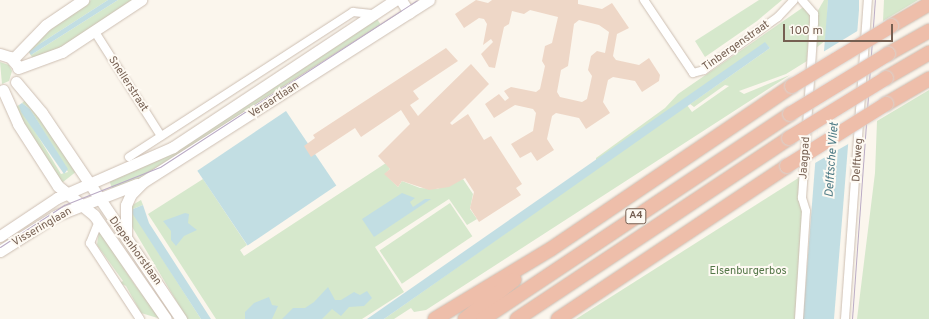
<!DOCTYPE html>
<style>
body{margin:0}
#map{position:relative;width:929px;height:319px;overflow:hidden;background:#fbf6ed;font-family:Overpass,sans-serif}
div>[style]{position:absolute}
.green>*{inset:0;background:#d6e8cc;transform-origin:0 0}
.water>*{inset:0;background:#c2dee3;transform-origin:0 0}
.pier>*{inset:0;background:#fbf6ed}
.building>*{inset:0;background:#eed7c7}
.roads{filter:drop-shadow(0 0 1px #cdbfb3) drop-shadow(0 0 1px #cdbfb3)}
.street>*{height:8px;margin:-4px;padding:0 4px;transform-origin:4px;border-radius:4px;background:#fff}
.secondary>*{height:11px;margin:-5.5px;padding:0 5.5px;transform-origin:5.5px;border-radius:5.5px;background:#fff}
.highway>*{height:14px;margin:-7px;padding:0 7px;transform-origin:7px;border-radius:7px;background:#eebeaa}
.tram>*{height:1px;margin:-0.5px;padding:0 0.5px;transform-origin:0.5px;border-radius:0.5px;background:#baabc5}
.bridges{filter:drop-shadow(0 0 1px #d8d2ce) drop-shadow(0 0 1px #d8d2ce)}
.highway-bridge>*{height:14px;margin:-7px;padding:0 7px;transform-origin:7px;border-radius:7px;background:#eebeaa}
span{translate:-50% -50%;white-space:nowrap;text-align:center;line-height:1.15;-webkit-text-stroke:4px #fefaf3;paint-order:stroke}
.shield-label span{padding:1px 3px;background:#fefaf3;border:1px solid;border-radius:3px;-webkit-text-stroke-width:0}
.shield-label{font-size:10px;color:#755f51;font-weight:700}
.street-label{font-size:11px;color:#755f51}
.park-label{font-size:11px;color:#56784a}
.water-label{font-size:12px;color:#4c7a85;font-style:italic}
.scale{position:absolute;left:783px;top:24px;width:110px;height:18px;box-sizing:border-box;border:2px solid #755f51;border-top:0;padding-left:5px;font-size:12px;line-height:14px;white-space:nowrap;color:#755f51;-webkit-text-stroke:3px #fefaf3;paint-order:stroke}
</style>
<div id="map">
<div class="green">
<i style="clip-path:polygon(91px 0,108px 0,41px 43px,31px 55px,118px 0,135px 0,75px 41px,34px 60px,26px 48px,40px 34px)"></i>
<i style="clip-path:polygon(759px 0,782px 0,757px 21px,705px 57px,695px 41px)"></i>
<i style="clip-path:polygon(824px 0,828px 0,826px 40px,816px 48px,816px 14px)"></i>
<i style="clip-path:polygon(884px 0,918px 0,883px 21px)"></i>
<i style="clip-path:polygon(805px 6px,810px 15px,807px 61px,786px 74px,739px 91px,744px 94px,790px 75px,426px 310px,414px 312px,411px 308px,394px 319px,384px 319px,687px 105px,692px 112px,729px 86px,725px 85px,694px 107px,690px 104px,770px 48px,765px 43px,596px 162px,596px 158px,665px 108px,678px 94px)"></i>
<i style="clip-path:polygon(377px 19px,381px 25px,155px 172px,113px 191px,109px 180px,163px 156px)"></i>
<i style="clip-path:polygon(0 62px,9px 65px,12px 71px,9px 81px,2px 84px)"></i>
<i style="clip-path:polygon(929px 90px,929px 319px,857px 319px,875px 173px,877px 121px)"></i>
<i style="clip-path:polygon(28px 98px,77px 171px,63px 182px,60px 183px,13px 108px,19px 105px,61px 174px,68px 172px,30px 109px,22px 103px)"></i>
<i style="clip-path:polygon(386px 163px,390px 169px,385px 174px,398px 187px,402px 181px,420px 188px,437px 189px,463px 179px,473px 194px,470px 209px,477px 219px,467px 225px,449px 199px,375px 247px,404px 292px,362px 319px,216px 319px,148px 214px,203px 179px,247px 245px,240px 250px,244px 256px)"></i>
<i style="clip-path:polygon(800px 177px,803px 219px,795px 319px,576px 319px)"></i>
<i style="clip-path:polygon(141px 200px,143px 205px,133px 209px,133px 213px,201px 319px,187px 319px,131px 225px,129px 207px)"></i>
<i style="left:450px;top:203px;width:40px;height:85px;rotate:56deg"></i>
<i style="clip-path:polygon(99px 230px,135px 285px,161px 319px,141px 313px,126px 286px,120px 283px,123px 281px,97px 245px)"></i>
</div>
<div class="water">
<i style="clip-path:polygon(108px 0,118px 0,31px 55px,29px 52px,41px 43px)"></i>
<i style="clip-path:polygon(828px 0,859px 0,859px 10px,834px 319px,803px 319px)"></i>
<i style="clip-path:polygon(765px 42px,770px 48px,534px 214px,384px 319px,367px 319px)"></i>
<i style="clip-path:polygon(22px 103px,30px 109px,68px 169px,64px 174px,21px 112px,19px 105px)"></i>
<i style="left:286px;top:111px;width:90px;height:107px;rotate:56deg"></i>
<i style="clip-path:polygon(402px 193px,415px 198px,410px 202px,413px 207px,425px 199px,431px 199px,374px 237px,362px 219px)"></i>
<i style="clip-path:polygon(143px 205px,149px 223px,211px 319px,201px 319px,132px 213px,133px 209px)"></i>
<i style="clip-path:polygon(185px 213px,189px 214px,188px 223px,197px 230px,184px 236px,176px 246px,171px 240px,171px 231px,163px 221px)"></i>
<i style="clip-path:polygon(328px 287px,335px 300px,341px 300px,354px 292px,360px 295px,367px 291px,372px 298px,364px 306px,349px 307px,341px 316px,332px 309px,322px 319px,282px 319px,293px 308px,305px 308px,314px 302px)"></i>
<i style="clip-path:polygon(269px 297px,272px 305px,278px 306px,272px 319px,245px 319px,245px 312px,254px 303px)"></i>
</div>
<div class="pier">
<i style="clip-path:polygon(859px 30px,850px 143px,815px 163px,823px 52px)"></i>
</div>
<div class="building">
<i style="clip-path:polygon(evenodd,476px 0,488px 3px,492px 0,578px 0,578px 4px,602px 9px,612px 3px,629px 28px,617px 34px,613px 56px,616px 60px,639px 65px,649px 58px,660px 75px,659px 81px,642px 92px,635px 81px,613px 77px,608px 80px,603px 102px,610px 113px,586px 129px,579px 118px,556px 113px,552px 116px,547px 139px,554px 150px,537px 161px,531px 152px,520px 158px,511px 144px,533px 131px,536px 113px,533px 109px,515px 105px,494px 118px,485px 104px,499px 94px,505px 101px,509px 98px,504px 91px,511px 87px,536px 92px,540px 89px,545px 66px,542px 61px,545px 46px,552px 43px,558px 17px,530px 10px,524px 14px,512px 11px,509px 24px,504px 27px,495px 68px,489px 67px,481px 54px,493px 42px,491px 39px,483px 45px,487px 24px,484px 19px,479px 18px,464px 28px,455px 14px,476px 0,579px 20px,599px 25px,609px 32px,605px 53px,597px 51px,591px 56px,588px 70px,592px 76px,587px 99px,582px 102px,560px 97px,557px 92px,561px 70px,568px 66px,574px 24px,579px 20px)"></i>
<i style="clip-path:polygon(446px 48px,458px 61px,413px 91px,419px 99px,410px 105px,418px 116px,471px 64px,489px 84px,450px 123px,452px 125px,468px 114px,484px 140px,491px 136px,522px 184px,516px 188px,521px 195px,479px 222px,470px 208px,474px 192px,465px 178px,449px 187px,429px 190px,402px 181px,398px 187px,384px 174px,390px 169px,378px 156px,410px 124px,401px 110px,361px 137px,355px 128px,311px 157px,304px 146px,315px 138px,313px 135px)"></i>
</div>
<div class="roads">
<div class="street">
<i style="left:644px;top:0;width:88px;rotate:56.1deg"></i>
<i style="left:693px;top:73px;width:11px;rotate:-15deg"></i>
<i style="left:704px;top:70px;width:91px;rotate:-35.6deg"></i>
<i style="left:778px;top:17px;width:23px;rotate:-47deg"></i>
<i style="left:95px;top:32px;width:123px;rotate:57.6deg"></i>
<i style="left:129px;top:157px;width:267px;rotate:-32.9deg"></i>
<i style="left:353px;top:12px;width:19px;rotate:6deg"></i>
<i style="left:99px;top:221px;width:24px;rotate:112deg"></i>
<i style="left:90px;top:243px;width:91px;rotate:56.7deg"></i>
<i style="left:799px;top:319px;width:108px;rotate:-86.3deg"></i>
<i style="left:806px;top:211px;width:14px;rotate:-107deg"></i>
<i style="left:802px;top:198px;width:175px;rotate:-86.1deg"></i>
<i style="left:814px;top:23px;width:9px;rotate:-90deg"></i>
<i style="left:814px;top:14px;width:18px;rotate:-131deg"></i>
<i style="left:845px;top:319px;width:320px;rotate:-85.9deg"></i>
</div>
<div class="secondary">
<i style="left:401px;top:0;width:15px;rotate:58deg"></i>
<i style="left:0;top:54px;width:10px;rotate:17deg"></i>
<i style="left:10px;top:57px;width:11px;rotate:49deg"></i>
<i style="left:13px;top:59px;width:47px;rotate:-45.9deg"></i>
<i style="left:46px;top:25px;width:45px;rotate:-34deg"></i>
<i style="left:18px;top:68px;width:47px;rotate:-20deg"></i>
<i style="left:62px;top:52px;width:95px;rotate:-33.4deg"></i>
<i style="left:16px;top:82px;width:40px;rotate:50deg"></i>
<i style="left:42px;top:113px;width:249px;rotate:56deg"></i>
<i style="left:3px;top:90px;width:37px;rotate:66deg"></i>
<i style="left:18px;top:124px;width:74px;rotate:57.2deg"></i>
<i style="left:58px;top:186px;width:46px;rotate:38.9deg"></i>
<i style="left:94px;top:215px;width:126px;rotate:55.3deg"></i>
<i style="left:126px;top:235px;width:30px;rotate:-90deg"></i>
<i style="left:126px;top:205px;width:12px;rotate:-66deg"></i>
<i style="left:131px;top:194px;width:17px;rotate:-45deg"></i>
<i style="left:143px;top:182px;width:339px;rotate:-32.5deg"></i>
<i style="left:0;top:236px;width:69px;rotate:-33.7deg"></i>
<i style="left:57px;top:198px;width:127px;rotate:-23.7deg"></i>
<i style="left:173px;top:147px;width:266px;rotate:-33.5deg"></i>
<i style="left:0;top:251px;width:67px;rotate:-32.3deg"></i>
<i style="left:57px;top:215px;width:86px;rotate:-21.2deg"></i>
</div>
<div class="highway">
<i style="left:891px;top:26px;width:44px;rotate:-30.1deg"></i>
<i style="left:888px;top:54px;width:47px;rotate:-29.3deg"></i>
<i style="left:886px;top:78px;width:50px;rotate:-30.2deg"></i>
<i style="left:886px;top:104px;width:50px;rotate:-30.2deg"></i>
<i style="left:435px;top:319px;width:135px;rotate:-31.1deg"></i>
<i style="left:551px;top:249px;width:291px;rotate:-34.1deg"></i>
<i style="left:465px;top:319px;width:63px;rotate:-38.5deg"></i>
<i style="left:483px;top:319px;width:369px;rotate:-33.7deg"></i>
<i style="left:517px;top:319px;width:327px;rotate:-33.6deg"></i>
<i style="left:558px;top:319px;width:275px;rotate:-33.7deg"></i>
</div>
</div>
<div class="tram">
<i style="left:0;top:247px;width:77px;rotate:-33.3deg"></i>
<i style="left:64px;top:205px;width:103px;rotate:-21.6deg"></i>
<i style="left:160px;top:167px;width:306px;rotate:-33deg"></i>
<i style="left:852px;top:319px;width:320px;rotate:-85.9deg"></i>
</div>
<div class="bridges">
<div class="highway-bridge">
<i style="left:792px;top:86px;width:116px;rotate:-31.2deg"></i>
<i style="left:790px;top:114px;width:115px;rotate:-31.5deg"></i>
<i style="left:789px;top:138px;width:114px;rotate:-31.7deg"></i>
<i style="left:787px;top:166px;width:117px;rotate:-32.1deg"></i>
</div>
</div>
<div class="shield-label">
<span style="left:636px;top:216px">A4</span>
</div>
<div class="street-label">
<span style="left:736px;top:46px;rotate:-35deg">Tinbergenstraat</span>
<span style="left:128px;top:84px;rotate:57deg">Snellerstraat</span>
<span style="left:274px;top:100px;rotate:-33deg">Veraartlaan</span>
<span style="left:805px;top:158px;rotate:-86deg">Jaagpad</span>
<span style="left:858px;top:160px;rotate:-86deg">Delftweg</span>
<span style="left:42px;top:227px;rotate:-30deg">Visseringlaan</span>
<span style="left:135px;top:251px;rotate:54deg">Diepenhorstlaan</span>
</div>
<div class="park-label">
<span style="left:748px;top:271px">Elsenburgerbos</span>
</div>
<div class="water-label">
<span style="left:833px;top:160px;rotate:-86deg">Delftsche Vliet</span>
</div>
<div class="scale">100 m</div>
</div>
